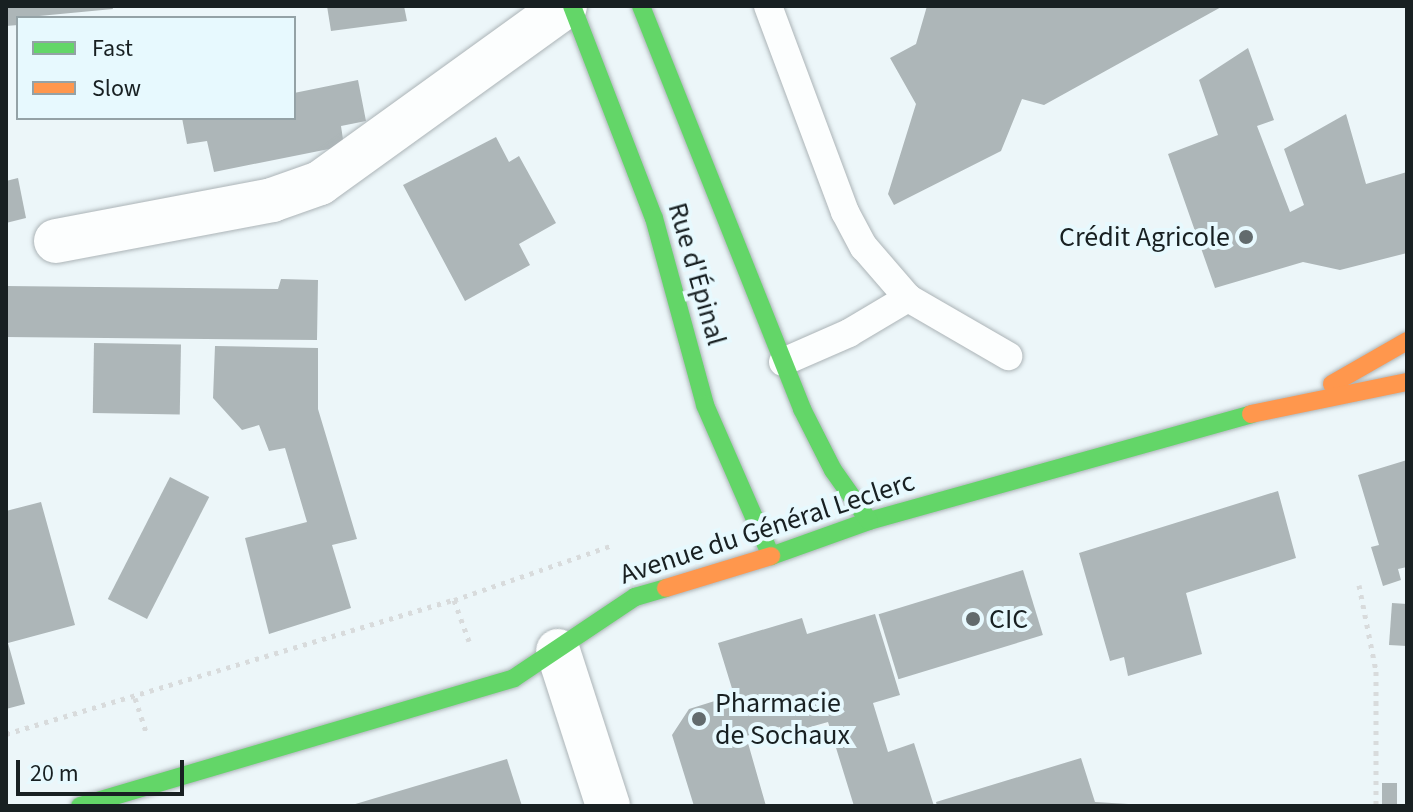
<!DOCTYPE html>
<meta charset="utf-8">
<style>
body{margin:0}
#map{position:relative;width:1413px;height:812px;overflow:hidden;background:#ecf6f9;font-family:"Source Sans 3",sans-serif}
div>[style]{position:absolute}
.building>*{inset:0;background:#adb6b8;transform-origin:0 0}
.path>*{height:5px;margin-top:-2.5px;transform-origin:0;background:repeating-linear-gradient(90deg,#d8dbdc 0 4px,transparent 0 10px)}
.roads{filter:drop-shadow(0 0 2px #acb4b7) drop-shadow(0 0 2px #acb4b7)}
.lane>*{height:28px;margin:-14px;padding:0 14px;transform-origin:14px;border-radius:14px;background:#fcfefe}
.street>*{height:44px;margin:-22px;padding:0 22px;transform-origin:22px;border-radius:22px;background:#fcfefe}
.fast>*{height:18px;margin:-9px;padding:0 9px;transform-origin:9px;border-radius:9px;background:#63d668}
.slow>*{height:18px;margin:-9px;padding:0 9px;transform-origin:9px;border-radius:9px;background:#ff974d}
.dots>*{width:22px;height:22px;translate:-50% -50%;box-sizing:border-box;border:4px solid #e7f9fe;border-radius:50%}
span{translate:-50% -50%;white-space:nowrap;text-align:center;line-height:1.15;-webkit-text-stroke:8px #e7f9fe;paint-order:stroke}
.poi-label{font-size:28px;color:#182022}
.right{translate:-100% -50%;text-align:right}
.left{translate:0 -50%;text-align:left}
.street-label{font-size:28px;color:#182022}
.frame{position:absolute;inset:0;border:8px solid #182022;pointer-events:none}
.legend{position:absolute;left:16px;top:16px;width:280px;height:104px;box-sizing:border-box;background:#e7f9fe;border:2px solid #94a2a6;margin:0;padding:10px 14px;list-style:none;font-size:24px;color:#182022}
.legend li{display:flex;align-items:center;gap:16px;height:40px}
.legend b{width:40px;border:2px solid #94a2a6}
.scale{position:absolute;left:16px;top:760px;width:168px;height:36px;box-sizing:border-box;border:4px solid #182022;border-top:0;padding-left:10px;font-size:24px;line-height:28px;white-space:nowrap;color:#182022;-webkit-text-stroke:6px #e7f9fe;paint-order:stroke}
</style>
<div id="map">
<div class="building">
<i style="clip-path:polygon(6px 6px,112px 6px,113px 9px,18px 18px,18px 25px,6px 26px)"></i>
<i style="clip-path:polygon(327px 6px,404px 6px,407px 21px,331px 31px)"></i>
<i style="clip-path:polygon(927px 6px,1223px 6px,1044px 105px,1022px 99px,1001px 151px,894px 205px,888px 194px,916px 104px,890px 58px,916px 44px)"></i>
<i style="clip-path:polygon(1248px 48px,1274px 120px,1257px 126px,1290px 212px,1304px 205px,1284px 149px,1346px 114px,1366px 184px,1407px 172px,1407px 253px,1340px 270px,1303px 262px,1215px 288px,1168px 154px,1218px 135px,1199px 80px)"></i>
<i style="clip-path:polygon(358px 80px,366px 121px,341px 126px,344px 146px,214px 172px,207px 141px,187px 144px,182px 118px,294px 118px,294px 93px)"></i>
<i style="clip-path:polygon(496px 137px,509px 162px,519px 156px,556px 223px,519px 244px,530px 265px,465px 301px,403px 185px)"></i>
<i style="clip-path:polygon(18px 178px,26px 218px,6px 223px,6px 181px)"></i>
<i style="clip-path:polygon(281px 279px,318px 280px,317px 340px,6px 337px,6px 286px,278px 289px)"></i>
<i style="left:94px;top:343px;width:87px;height:70px;rotate:1deg"></i>
<i style="clip-path:polygon(215px 346px,318px 348px,318px 409px,357px 539px,332px 545px,351px 608px,269px 634px,245px 538px,307px 522px,285px 448px,269px 451px,259px 425px,242px 430px,213px 398px)"></i>
<i style="clip-path:polygon(1407px 460px,1407px 567px,1398px 569px,1401px 580px,1383px 586px,1371px 547px,1379px 545px,1358px 475px)"></i>
<i style="left:170px;top:477px;width:44px;height:137px;rotate:27deg"></i>
<i style="clip-path:polygon(1278px 491px,1296px 558px,1186px 593px,1202px 654px,1128px 676px,1124px 657px,1110px 661px,1079px 553px)"></i>
<i style="clip-path:polygon(41px 502px,75px 625px,8px 643px,25px 704px,6px 709px,6px 511px)"></i>
<i style="left:1023px;top:570px;width:68px;height:151px;rotate:73deg"></i>
<i style="clip-path:polygon(1392px 603px,1407px 604px,1407px 646px,1389px 645px)"></i>
<i style="clip-path:polygon(875px 614px,900px 695px,873px 703px,888px 752px,914px 743px,934px 806px,854px 806px,828px 722px,782px 735px,780px 727px,746px 736px,766px 806px,694px 806px,672px 735px,689px 709px,734px 695px,718px 643px,802px 618px,807px 634px)"></i>
<i style="clip-path:polygon(1081px 758px,1095px 802px,1162px 806px,937px 806px,936px 802px)"></i>
<i style="clip-path:polygon(507px 759px,522px 806px,353px 806px,352px 805px)"></i>
<i style="left:1382px;top:783px;width:15px;height:23px"></i>
</div>
<div class="path">
<i style="left:1359px;top:585px;width:88px;rotate:78.8deg"></i>
<i style="left:1376px;top:671px;width:135px;rotate:90deg"></i>
<i style="left:454px;top:600px;width:44px;rotate:69.9deg"></i>
<i style="left:135px;top:698px;width:39px;rotate:72deg"></i>
<i style="left:6px;top:734px;width:468px;rotate:-16.7deg"></i>
<i style="left:454px;top:600px;width:165px;rotate:-19.1deg"></i>
</div>
<div class="roads">
<div class="lane">
<i style="left:768px;top:6px;width:220px;rotate:69.5deg"></i>
<i style="left:845px;top:212px;width:40px;rotate:62deg"></i>
<i style="left:864px;top:247px;width:67px;rotate:49.2deg"></i>
<i style="left:908px;top:298px;width:116px;rotate:30.1deg"></i>
<i style="left:783px;top:362px;width:72px;rotate:-23.7deg"></i>
<i style="left:849px;top:333px;width:69px;rotate:-30.7deg"></i>
</div>
<div class="street">
<i style="left:56px;top:241px;width:220px;rotate:-10.7deg"></i>
<i style="left:272px;top:200px;width:51px;rotate:-19.5deg"></i>
<i style="left:320px;top:183px;width:302px;rotate:-35.8deg"></i>
<i style="left:558px;top:651px;width:163px;rotate:72.1deg"></i>
</div>
<div class="fast">
<i style="left:572px;top:6px;width:227px;rotate:68.9deg"></i>
<i style="left:654px;top:218px;width:194px;rotate:74.7deg"></i>
<i style="left:705px;top:405px;width:165px;rotate:66.4deg"></i>
<i style="left:771px;top:556px;width:104px;rotate:-19.7deg"></i>
<i style="left:869px;top:521px;width:397px;rotate:-15.6deg"></i>
<i style="left:641px;top:6px;width:434px;rotate:68.2deg"></i>
<i style="left:802px;top:409px;width:68px;rotate:63.1deg"></i>
<i style="left:833px;top:470px;width:62px;rotate:54.8deg"></i>
<i style="left:80px;top:806px;width:452px;rotate:-16.4deg"></i>
<i style="left:514px;top:678px;width:146px;rotate:-33.8deg"></i>
<i style="left:635px;top:597px;width:32px;rotate:-16deg"></i>
</div>
<div class="slow">
<i style="left:1332px;top:384px;width:86px;rotate:-29.8deg"></i>
<i style="left:1251px;top:414px;width:159px;rotate:-11.6deg"></i>
<i style="left:666px;top:588px;width:110px;rotate:-16.9deg"></i>
</div>
</div>
<div class="dots">
<i style="left:1246px;top:237px;background:#626b6d"></i>
<i style="left:973px;top:619px;background:#626b6d"></i>
<i style="left:699px;top:719px;background:#626b6d"></i>
</div>
<div class="poi-label">
<span class="right" style="left:1230px;top:237px">Crédit Agricole</span>
<span class="left" style="left:989px;top:619px">CIC</span>
<span class="left" style="left:715px;top:719px">Pharmacie<br>de Sochaux</span>
</div>
<div class="street-label">
<span style="left:697px;top:274px;rotate:74deg">Rue d'Épinal</span>
<span style="left:767px;top:528px;rotate:-18deg">Avenue du Général Leclerc</span>
</div>
<div class="frame"></div>
<ul class="legend">
<li><b style="height:10px;background:#63d668"></b>Fast</li>
<li><b style="height:10px;background:#ff974d"></b>Slow</li>
</ul>
<div class="scale">20 m</div>
</div>
